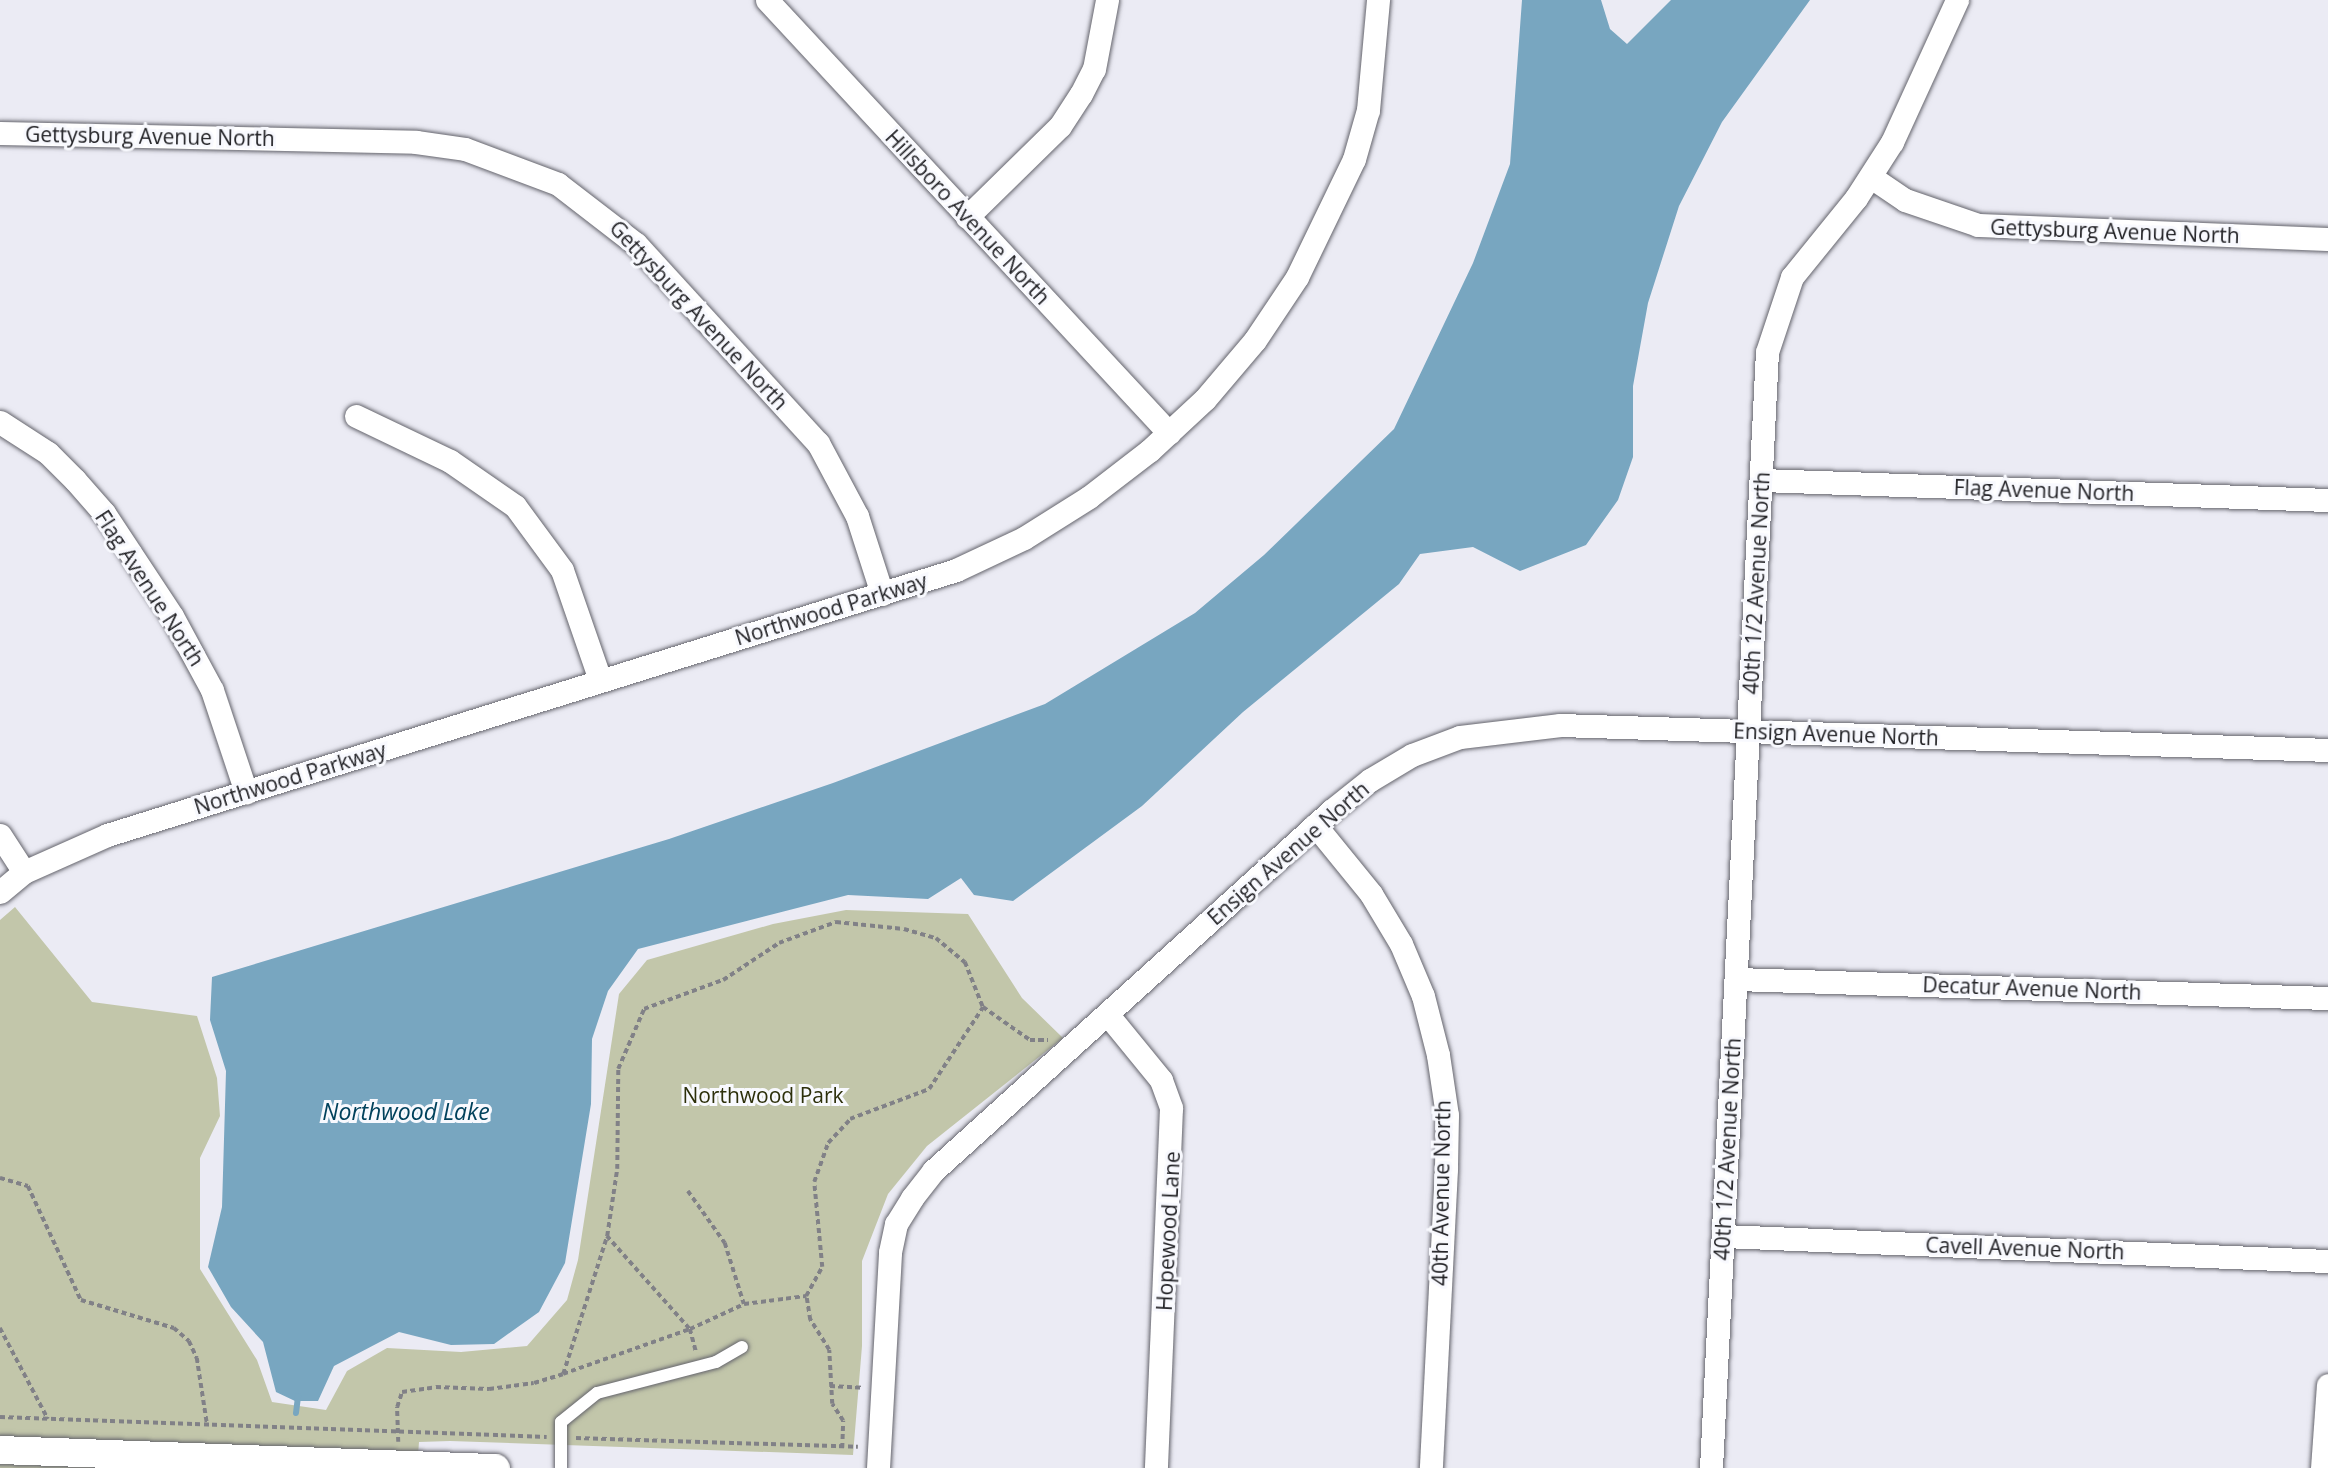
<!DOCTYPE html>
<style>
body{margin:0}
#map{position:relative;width:2328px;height:1468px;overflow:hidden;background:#ebebf4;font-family:"Open Sans",sans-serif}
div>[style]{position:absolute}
.green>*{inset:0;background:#c2c6aa}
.water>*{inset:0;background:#78a6c0}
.stream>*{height:6px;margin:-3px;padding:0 3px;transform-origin:3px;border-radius:3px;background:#78a6c0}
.path>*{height:3.5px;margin-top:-1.75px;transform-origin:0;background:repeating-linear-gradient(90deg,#818187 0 5px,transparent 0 8.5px)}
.roads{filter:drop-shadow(0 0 2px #64646c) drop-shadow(0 0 2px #64646c)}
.service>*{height:12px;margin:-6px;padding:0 6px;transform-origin:6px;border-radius:6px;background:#fff}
.minor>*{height:23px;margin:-11.5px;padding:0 11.5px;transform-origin:11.5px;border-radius:11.5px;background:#fff}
.tertiary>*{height:28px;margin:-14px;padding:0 14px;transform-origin:14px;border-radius:14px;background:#fff}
span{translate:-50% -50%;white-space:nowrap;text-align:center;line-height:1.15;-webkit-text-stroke:6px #f8f9fe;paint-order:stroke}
.street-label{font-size:21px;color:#222226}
.park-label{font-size:21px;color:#2d300b}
.water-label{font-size:23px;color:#00415c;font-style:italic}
</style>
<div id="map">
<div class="green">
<i style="clip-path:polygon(15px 907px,92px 1002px,197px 1016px,217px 1078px,220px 1116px,200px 1158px,200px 1269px,257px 1360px,272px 1402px,326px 1410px,347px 1371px,387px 1348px,461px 1352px,527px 1346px,567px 1300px,578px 1260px,619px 994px,647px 960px,773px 924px,846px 910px,968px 914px,1022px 998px,1063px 1038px,927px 1146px,888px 1194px,862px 1261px,862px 1346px,853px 1455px,450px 1441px,419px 1442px,417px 1468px,0 1468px,0 920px)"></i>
</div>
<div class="water">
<i style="clip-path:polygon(1522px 0,1601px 0,1610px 29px,1627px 44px,1671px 0,1810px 0,1722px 122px,1679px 206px,1648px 303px,1633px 386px,1633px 457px,1618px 500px,1586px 545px,1520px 571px,1473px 547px,1420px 554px,1399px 584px,1243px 712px,1142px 806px,1013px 901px,974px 895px,961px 878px,928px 899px,848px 895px,638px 949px,608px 991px,592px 1039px,591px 1104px,565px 1263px,539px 1312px,494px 1344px,451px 1345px,399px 1332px,334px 1366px,318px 1401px,295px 1401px,276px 1392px,263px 1342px,231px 1307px,208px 1267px,222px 1207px,226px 1071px,210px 1020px,212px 977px,669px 839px,833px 783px,1045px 704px,1195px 613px,1264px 555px,1394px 429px,1473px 263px,1510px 164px)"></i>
</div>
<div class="stream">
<i style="left:296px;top:1413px;width:17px;rotate:-83deg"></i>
</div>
<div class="path">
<i style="left:0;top:1178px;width:29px;rotate:16deg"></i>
<i style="left:28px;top:1186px;width:126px;rotate:65.1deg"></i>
<i style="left:81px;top:1300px;width:97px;rotate:16.8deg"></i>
<i style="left:174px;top:1328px;width:20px;rotate:41deg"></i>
<i style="left:189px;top:1341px;width:19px;rotate:65deg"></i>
<i style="left:197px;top:1358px;width:66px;rotate:81.3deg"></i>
<i style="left:688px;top:1191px;width:64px;rotate:54.6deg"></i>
<i style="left:725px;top:1243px;width:64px;rotate:72.7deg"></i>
<i style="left:607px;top:1236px;width:125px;rotate:48.3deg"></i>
<i style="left:690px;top:1329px;width:24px;rotate:75deg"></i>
<i style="left:0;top:1328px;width:103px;rotate:62.2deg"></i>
<i style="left:563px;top:1374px;width:135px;rotate:-19.5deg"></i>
<i style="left:690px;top:1329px;width:60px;rotate:-24.8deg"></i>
<i style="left:744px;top:1304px;width:63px;rotate:-7.4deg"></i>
<i style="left:830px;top:1386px;width:33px;rotate:3deg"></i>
<i style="left:0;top:1417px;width:547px;rotate:2.09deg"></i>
<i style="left:576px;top:1438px;width:282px;rotate:1.8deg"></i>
<i style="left:398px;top:1442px;width:35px;rotate:-92deg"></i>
<i style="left:397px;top:1407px;width:16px;rotate:-72deg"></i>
<i style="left:402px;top:1392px;width:34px;rotate:-8deg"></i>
<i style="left:436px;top:1387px;width:53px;rotate:2.2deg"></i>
<i style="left:489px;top:1389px;width:45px;rotate:-7.6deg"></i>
<i style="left:534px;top:1383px;width:30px;rotate:-17deg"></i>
<i style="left:563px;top:1374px;width:145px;rotate:-72.3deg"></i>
<i style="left:607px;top:1236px;width:68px;rotate:-81.5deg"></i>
<i style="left:617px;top:1169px;width:100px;rotate:-89.4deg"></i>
<i style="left:618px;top:1069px;width:65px;rotate:-66.6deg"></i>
<i style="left:644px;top:1009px;width:84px;rotate:-20.2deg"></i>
<i style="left:723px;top:980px;width:67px;rotate:-33.5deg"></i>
<i style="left:779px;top:943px;width:61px;rotate:-20.2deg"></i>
<i style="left:836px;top:922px;width:68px;rotate:5.9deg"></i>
<i style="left:904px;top:929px;width:33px;rotate:16deg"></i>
<i style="left:936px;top:938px;width:38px;rotate:40deg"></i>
<i style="left:965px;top:962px;width:48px;rotate:68.2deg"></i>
<i style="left:983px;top:1007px;width:57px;rotate:35.1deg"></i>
<i style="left:1030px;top:1040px;width:18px"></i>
<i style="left:842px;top:1448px;width:27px;rotate:-88deg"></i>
<i style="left:843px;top:1421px;width:20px;rotate:-123deg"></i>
<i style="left:832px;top:1404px;width:54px;rotate:-93.2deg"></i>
<i style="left:829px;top:1350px;width:36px;rotate:-122deg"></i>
<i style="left:810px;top:1320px;width:24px;rotate:-99deg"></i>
<i style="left:806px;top:1296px;width:33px;rotate:-61deg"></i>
<i style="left:822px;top:1267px;width:85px;rotate:-95.4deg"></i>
<i style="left:814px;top:1182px;width:41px;rotate:-70.3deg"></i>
<i style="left:828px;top:1143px;width:33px;rotate:-47deg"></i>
<i style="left:850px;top:1119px;width:85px;rotate:-20.8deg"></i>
<i style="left:929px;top:1089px;width:98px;rotate:-56.6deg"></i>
</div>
<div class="roads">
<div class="service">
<i style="left:561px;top:1468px;width:46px;rotate:-90deg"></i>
<i style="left:561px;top:1422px;width:46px;rotate:-38.9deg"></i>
<i style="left:597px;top:1393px;width:123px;rotate:-14.6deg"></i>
<i style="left:716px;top:1362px;width:30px;rotate:-30deg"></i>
</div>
<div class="minor">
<i style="left:767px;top:0;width:591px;rotate:47.13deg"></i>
<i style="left:0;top:133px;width:416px;rotate:1.2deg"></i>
<i style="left:416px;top:142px;width:49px;rotate:8.1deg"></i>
<i style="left:465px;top:149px;width:99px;rotate:20.6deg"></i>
<i style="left:558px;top:184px;width:98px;rotate:37.6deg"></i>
<i style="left:636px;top:244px;width:270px;rotate:47.6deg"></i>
<i style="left:818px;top:443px;width:83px;rotate:61.9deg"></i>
<i style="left:857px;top:516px;width:82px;rotate:72.2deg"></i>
<i style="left:1871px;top:177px;width:41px;rotate:34.1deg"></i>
<i style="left:1905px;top:200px;width:77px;rotate:18.9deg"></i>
<i style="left:1978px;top:225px;width:350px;rotate:2.3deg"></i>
<i style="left:967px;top:217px;width:130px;rotate:-44.4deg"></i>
<i style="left:1060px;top:126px;width:38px;rotate:-57deg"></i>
<i style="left:1081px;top:94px;width:28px;rotate:-63deg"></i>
<i style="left:1094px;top:69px;width:70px;rotate:-79.3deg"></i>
<i style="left:356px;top:416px;width:104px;rotate:25.6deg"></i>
<i style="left:450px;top:461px;width:79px;rotate:34.7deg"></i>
<i style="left:515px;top:506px;width:79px;rotate:53.7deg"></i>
<i style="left:562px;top:570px;width:116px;rotate:70.9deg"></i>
<i style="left:0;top:422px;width:57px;rotate:32.9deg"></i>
<i style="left:48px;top:453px;width:38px;rotate:45deg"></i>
<i style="left:75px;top:480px;width:44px;rotate:48.7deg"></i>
<i style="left:104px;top:513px;width:123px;rotate:56.6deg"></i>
<i style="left:172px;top:616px;width:84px;rotate:61.6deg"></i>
<i style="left:212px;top:690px;width:108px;rotate:71.6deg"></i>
<i style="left:1761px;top:480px;width:567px;rotate:2.02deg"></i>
<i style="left:1315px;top:825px;width:89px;rotate:50.9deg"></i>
<i style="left:1371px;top:894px;width:58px;rotate:59deg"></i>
<i style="left:1401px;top:944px;width:56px;rotate:67.1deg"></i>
<i style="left:1423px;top:996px;width:61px;rotate:75.7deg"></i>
<i style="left:1438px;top:1055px;width:61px;rotate:81.5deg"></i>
<i style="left:1447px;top:1115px;width:54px;rotate:91.1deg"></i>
<i style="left:1446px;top:1169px;width:299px;rotate:92.9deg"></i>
<i style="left:0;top:835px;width:44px;rotate:57deg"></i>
<i style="left:0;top:892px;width:31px;rotate:-40deg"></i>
<i style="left:24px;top:872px;width:91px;rotate:-24deg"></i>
<i style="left:107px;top:835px;width:889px;rotate:-17.33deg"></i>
<i style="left:956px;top:570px;width:75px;rotate:-25.2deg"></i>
<i style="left:1024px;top:538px;width:77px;rotate:-32.2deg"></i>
<i style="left:1089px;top:497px;width:76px;rotate:-37.5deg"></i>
<i style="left:1149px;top:451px;width:76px;rotate:-42.9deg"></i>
<i style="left:1205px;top:399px;width:77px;rotate:-49.7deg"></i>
<i style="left:1255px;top:340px;width:76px;rotate:-56.3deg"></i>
<i style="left:1297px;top:277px;width:131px;rotate:-64.2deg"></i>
<i style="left:1354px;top:159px;width:51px;rotate:-74.1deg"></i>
<i style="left:1368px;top:110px;width:110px;rotate:-84.8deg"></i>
<i style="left:1736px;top:979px;width:592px;rotate:1.84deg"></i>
<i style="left:1108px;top:1015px;width:84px;rotate:50.8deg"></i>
<i style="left:1161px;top:1080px;width:30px;rotate:70deg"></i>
<i style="left:1171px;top:1108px;width:360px;rotate:92.4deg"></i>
<i style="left:1723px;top:1236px;width:606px;rotate:2.37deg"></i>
<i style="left:878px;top:1468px;width:216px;rotate:-86.8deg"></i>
<i style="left:890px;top:1252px;width:29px;rotate:-78deg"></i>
<i style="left:896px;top:1224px;width:31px;rotate:-58deg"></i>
<i style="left:912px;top:1198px;width:34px;rotate:-52deg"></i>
<i style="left:933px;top:1171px;width:537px;rotate:-42.13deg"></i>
<i style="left:1331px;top:811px;width:50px;rotate:-38.5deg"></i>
<i style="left:1370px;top:780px;width:49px;rotate:-30.8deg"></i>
<i style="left:1412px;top:755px;width:51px;rotate:-20.6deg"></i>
<i style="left:1460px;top:737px;width:101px;rotate:-6.8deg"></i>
<i style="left:1560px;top:725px;width:768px;rotate:1.86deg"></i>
<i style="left:1711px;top:1468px;width:1117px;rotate:-87.13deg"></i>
<i style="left:1767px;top:352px;width:79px;rotate:-71.6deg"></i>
<i style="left:1792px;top:277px;width:102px;rotate:-51deg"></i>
<i style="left:1856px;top:198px;width:67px;rotate:-57.3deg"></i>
<i style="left:1892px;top:142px;width:156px;rotate:-65.4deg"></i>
<i style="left:2322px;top:1468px;width:83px;rotate:-85.9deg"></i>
</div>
<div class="tertiary">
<i style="left:0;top:1450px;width:496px;rotate:2.1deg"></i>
</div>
</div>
<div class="street-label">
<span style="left:150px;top:136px;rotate:1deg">Gettysburg Avenue North</span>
<span style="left:968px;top:217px;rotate:47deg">Hillsboro Avenue North</span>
<span style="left:2115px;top:231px;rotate:2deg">Gettysburg Avenue North</span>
<span style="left:699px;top:315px;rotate:47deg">Gettysburg Avenue North</span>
<span style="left:2044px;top:490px;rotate:2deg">Flag Avenue North</span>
<span style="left:1756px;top:583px;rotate:-87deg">40th 1/2 Avenue North</span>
<span style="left:150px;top:588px;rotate:57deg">Flag Avenue North</span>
<span style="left:831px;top:609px;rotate:-17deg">Northwood Parkway</span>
<span style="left:1836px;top:734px;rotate:2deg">Ensign Avenue North</span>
<span style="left:290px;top:778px;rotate:-17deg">Northwood Parkway</span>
<span style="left:1288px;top:853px;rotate:-41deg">Ensign Avenue North</span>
<span style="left:2032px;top:988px;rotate:2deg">Decatur Avenue North</span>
<span style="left:1727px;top:1149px;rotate:-87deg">40th 1/2 Avenue North</span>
<span style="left:1441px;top:1193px;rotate:-89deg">40th Avenue North</span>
<span style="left:1168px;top:1231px;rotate:-87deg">Hopewood Lane</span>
<span style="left:2025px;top:1248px;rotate:2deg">Cavell Avenue North</span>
</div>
<div class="park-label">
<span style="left:763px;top:1095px">Northwood Park</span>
</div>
<div class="water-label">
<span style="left:406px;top:1111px">Northwood Lake</span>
</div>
</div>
